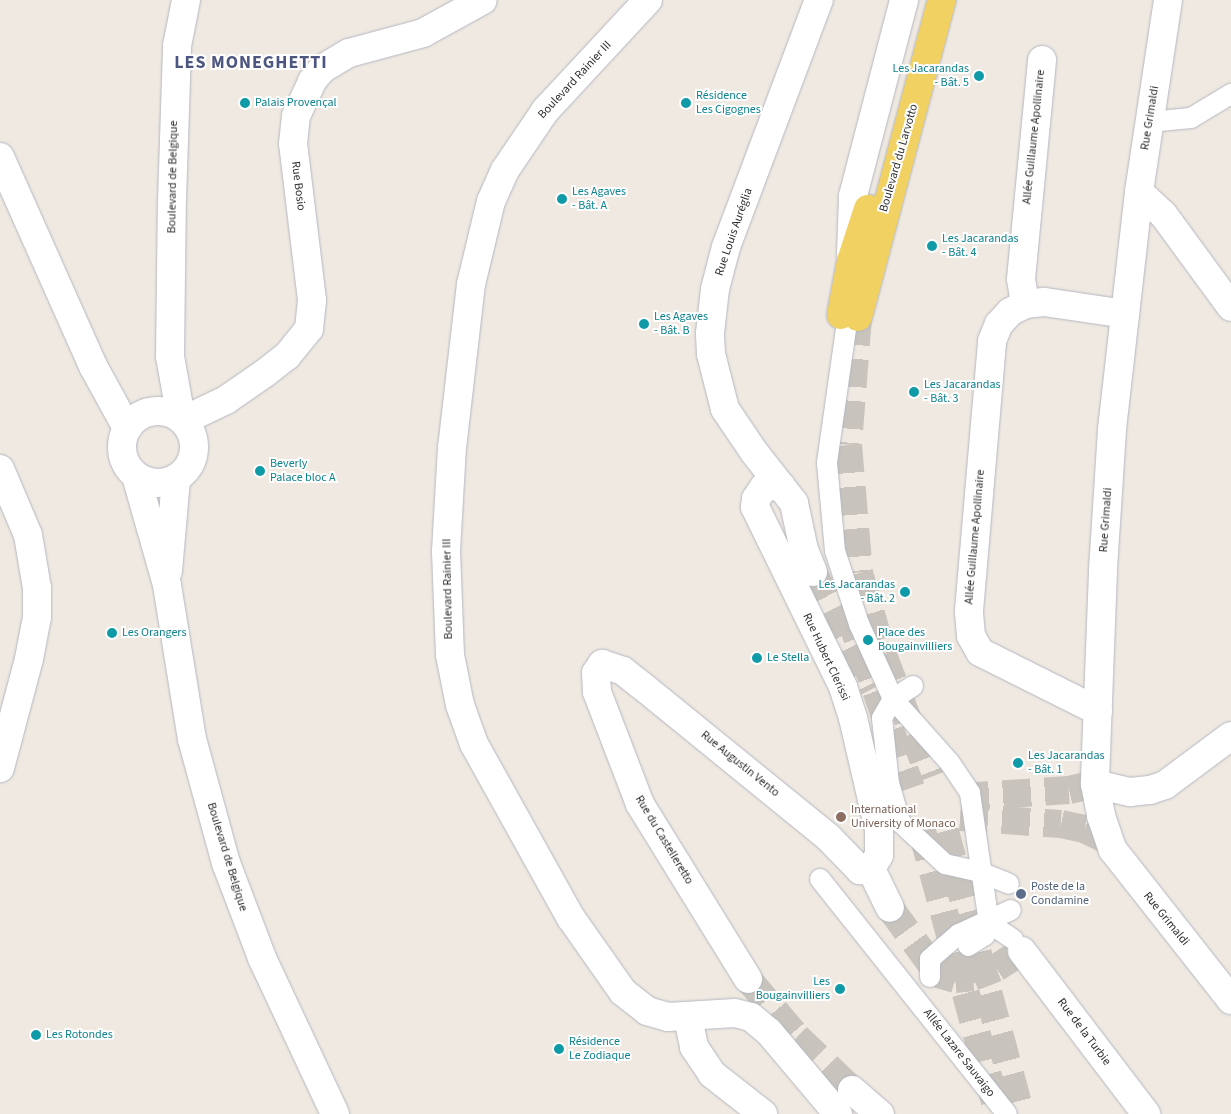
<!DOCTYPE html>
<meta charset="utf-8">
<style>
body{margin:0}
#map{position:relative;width:1231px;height:1114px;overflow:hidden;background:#efe9e1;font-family:"Source Sans 3",sans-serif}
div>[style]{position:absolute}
.minor-tunnel>*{height:28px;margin-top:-14px;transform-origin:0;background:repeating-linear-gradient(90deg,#c8c4bd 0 28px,transparent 0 42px)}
.primary-tunnel>*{height:28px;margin-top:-14px;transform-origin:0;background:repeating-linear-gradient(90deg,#c8c4bd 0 28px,transparent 0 42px)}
.roads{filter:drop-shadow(0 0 1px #b4b7c1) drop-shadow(0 0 1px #b4b7c1)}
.pedestrian>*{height:20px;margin:-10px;padding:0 10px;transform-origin:10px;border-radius:10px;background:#fff}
.minor>*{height:28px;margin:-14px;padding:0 14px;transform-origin:14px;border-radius:14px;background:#fff}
.tertiary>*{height:28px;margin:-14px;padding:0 14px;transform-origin:14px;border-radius:14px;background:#fff}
.tertiary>.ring{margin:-14px;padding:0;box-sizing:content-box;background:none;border:28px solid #fff;border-radius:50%}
.secondary>*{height:28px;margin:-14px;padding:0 14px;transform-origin:14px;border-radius:14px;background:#fff}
.primary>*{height:28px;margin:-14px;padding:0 14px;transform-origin:14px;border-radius:14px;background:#f2d163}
.dots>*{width:14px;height:14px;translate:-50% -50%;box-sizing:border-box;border:2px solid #fff;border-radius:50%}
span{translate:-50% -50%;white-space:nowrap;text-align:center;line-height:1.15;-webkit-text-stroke:4px #fff;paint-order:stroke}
.culture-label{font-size:12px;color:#0d838f}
.right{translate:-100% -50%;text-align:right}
.left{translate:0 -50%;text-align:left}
.street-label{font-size:12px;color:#2e2e2e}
.education-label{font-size:12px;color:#785e54}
.service-label{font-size:12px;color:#4e5e75}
.district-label{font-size:18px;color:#4d5680;font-weight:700;letter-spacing:1px}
</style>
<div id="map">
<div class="minor-tunnel">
<i style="left:813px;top:572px;width:131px;rotate:62.3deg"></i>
<i style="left:890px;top:908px;width:82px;rotate:54deg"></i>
<i style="left:938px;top:974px;width:18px;rotate:16deg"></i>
<i style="left:955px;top:979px;width:18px;rotate:-6deg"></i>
<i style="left:973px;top:977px;width:25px;rotate:-21deg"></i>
<i style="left:996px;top:968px;width:31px;rotate:-33deg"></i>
<i style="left:748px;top:979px;width:76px;rotate:49.8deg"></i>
<i style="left:797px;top:1037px;width:76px;rotate:43.9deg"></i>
</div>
<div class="primary-tunnel">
<i style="left:858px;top:317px;width:128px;rotate:94.5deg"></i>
<i style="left:848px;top:445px;width:128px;rotate:85.1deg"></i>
<i style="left:859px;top:573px;width:85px;rotate:73.7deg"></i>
<i style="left:883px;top:655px;width:131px;rotate:68.9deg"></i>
<i style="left:848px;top:612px;width:187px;rotate:70.3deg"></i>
<i style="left:961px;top:797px;width:108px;rotate:-3.7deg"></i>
<i style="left:1069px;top:790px;width:27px;rotate:-13deg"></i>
<i style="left:960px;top:817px;width:101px;rotate:4deg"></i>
<i style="left:1061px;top:824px;width:24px;rotate:12deg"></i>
<i style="left:1084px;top:829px;width:25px;rotate:26deg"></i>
<i style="left:922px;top:831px;width:288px;rotate:74.9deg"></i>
<i style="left:945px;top:831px;width:293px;rotate:75deg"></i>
</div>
<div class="roads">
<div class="pedestrian">
<i style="left:1149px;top:122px;width:42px;rotate:-5.4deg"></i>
<i style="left:1191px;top:118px;width:47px;rotate:-31deg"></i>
<i style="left:846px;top:329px;width:135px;rotate:98.1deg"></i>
<i style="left:827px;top:463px;width:88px;rotate:84.8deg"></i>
<i style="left:835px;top:551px;width:77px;rotate:71.8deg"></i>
<i style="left:859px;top:624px;width:82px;rotate:65.6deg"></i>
<i style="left:893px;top:699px;width:86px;rotate:48.3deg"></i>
<i style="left:950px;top:763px;width:36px;rotate:56deg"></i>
<i style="left:970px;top:793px;width:131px;rotate:81.7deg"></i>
<i style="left:989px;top:923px;width:13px;rotate:108deg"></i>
<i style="left:985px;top:935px;width:20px;rotate:147deg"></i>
<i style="left:913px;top:686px;width:24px;rotate:147deg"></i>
<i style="left:893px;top:699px;width:22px;rotate:120deg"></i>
<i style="left:882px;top:718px;width:65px;rotate:83.9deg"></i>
<i style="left:889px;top:783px;width:41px;rotate:74.2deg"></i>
<i style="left:900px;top:822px;width:62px;rotate:43deg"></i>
<i style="left:945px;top:864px;width:36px;rotate:13deg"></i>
<i style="left:980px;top:872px;width:31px;rotate:22deg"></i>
<i style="left:820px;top:879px;width:300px;rotate:51.5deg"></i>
<i style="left:989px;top:923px;width:29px;rotate:34deg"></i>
<i style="left:930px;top:977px;width:18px;rotate:-90deg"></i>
<i style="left:930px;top:959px;width:38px;rotate:-41deg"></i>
<i style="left:959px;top:934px;width:57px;rotate:-24.8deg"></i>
</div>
<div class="minor">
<i style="left:0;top:157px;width:229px;rotate:66deg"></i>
<i style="left:93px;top:366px;width:71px;rotate:61.3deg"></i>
<i style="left:1139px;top:192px;width:33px;rotate:43deg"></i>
<i style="left:1163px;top:214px;width:115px;rotate:53.8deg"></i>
<i style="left:851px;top:254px;width:58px;rotate:-88deg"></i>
<i style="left:853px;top:196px;width:203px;rotate:-75.4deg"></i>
<i style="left:1025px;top:304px;width:25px;rotate:-99deg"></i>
<i style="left:1021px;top:279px;width:220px;rotate:-84.5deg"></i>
<i style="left:184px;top:420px;width:47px;rotate:-25.5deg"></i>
<i style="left:226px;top:400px;width:47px;rotate:-34.7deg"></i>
<i style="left:265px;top:373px;width:28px;rotate:-38deg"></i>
<i style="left:287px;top:356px;width:35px;rotate:-51deg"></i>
<i style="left:309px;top:329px;width:29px;rotate:-84deg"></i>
<i style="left:312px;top:300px;width:157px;rotate:-96.9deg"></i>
<i style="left:293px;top:144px;width:28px;rotate:-84deg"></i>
<i style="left:296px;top:116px;width:38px;rotate:-65deg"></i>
<i style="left:312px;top:81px;width:16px;rotate:-50deg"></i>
<i style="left:322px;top:69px;width:31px;rotate:-31deg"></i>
<i style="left:349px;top:53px;width:77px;rotate:-15.1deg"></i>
<i style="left:423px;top:33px;width:68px;rotate:-28.8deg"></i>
<i style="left:781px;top:486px;width:17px;rotate:177deg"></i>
<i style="left:764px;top:487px;width:14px;rotate:124deg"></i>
<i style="left:756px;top:499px;width:8px;rotate:97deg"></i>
<i style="left:755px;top:507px;width:200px;rotate:63.9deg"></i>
<i style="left:843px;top:687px;width:33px;rotate:72deg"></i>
<i style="left:853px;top:718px;width:115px;rotate:76.9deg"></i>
<i style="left:879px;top:830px;width:25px;rotate:90deg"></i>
<i style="left:879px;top:855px;width:16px;rotate:120deg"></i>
<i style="left:813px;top:572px;width:24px;rotate:-112deg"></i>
<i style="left:804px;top:550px;width:48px;rotate:-102deg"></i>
<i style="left:794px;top:503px;width:65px;rotate:-128.1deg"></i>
<i style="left:754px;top:452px;width:52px;rotate:-124deg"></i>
<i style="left:725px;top:409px;width:57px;rotate:-104.3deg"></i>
<i style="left:711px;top:354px;width:21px;rotate:-93deg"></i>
<i style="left:710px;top:333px;width:44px;rotate:-83.5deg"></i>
<i style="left:715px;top:289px;width:43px;rotate:-75.3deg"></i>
<i style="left:726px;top:247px;width:264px;rotate:-69.4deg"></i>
<i style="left:1098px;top:711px;width:132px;rotate:-153.4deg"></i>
<i style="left:980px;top:652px;width:18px;rotate:-119deg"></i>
<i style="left:971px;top:636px;width:25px;rotate:-95deg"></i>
<i style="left:969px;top:611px;width:271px;rotate:-85.1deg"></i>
<i style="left:992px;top:341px;width:18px;rotate:-68deg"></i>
<i style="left:999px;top:324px;width:16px;rotate:-47deg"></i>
<i style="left:1010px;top:312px;width:17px;rotate:-28deg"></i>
<i style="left:1025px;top:304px;width:19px;rotate:-6deg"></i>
<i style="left:1044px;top:302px;width:82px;rotate:8.4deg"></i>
<i style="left:1095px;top:784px;width:36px;rotate:13deg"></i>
<i style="left:1130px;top:792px;width:20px;rotate:-6deg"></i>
<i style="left:1150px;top:790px;width:16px;rotate:-18deg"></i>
<i style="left:1165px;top:785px;width:82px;rotate:-36.6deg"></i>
<i style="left:871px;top:869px;width:43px;rotate:64deg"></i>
<i style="left:1022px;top:951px;width:205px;rotate:52.7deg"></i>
<i style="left:748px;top:979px;width:206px;rotate:-121.7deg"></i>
<i style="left:640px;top:804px;width:120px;rotate:-111deg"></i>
<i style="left:597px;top:692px;width:19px;rotate:-93deg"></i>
<i style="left:596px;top:673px;width:11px;rotate:-56deg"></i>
<i style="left:602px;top:664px;width:22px;rotate:18deg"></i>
<i style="left:623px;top:671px;width:23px;rotate:38deg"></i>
<i style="left:641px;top:685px;width:242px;rotate:39.1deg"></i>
<i style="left:829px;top:838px;width:45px;rotate:45.9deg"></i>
<i style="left:860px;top:870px;width:11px;rotate:-5deg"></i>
<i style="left:688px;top:1018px;width:30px;rotate:78deg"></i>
<i style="left:694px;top:1047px;width:32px;rotate:56deg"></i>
<i style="left:712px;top:1074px;width:65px;rotate:38.1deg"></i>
<i style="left:852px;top:1090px;width:37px;rotate:41deg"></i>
</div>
<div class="tertiary">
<i class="ring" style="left:122px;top:411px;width:44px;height:44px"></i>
<i style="left:181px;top:418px;width:63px;rotate:-100.1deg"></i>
<i style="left:170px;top:356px;width:156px;rotate:-89.3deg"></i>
<i style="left:172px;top:200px;width:154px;rotate:-88.1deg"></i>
<i style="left:177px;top:46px;width:47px;rotate:-78.9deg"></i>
<i style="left:136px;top:476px;width:113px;rotate:74.1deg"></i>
<i style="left:167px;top:585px;width:156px;rotate:80.8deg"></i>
<i style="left:192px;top:739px;width:129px;rotate:74.7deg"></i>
<i style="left:226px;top:863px;width:102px;rotate:69.2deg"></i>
<i style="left:262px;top:958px;width:172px;rotate:64.9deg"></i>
<i style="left:168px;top:571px;width:92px;rotate:-85deg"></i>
</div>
<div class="secondary">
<i style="left:648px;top:0;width:151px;rotate:132.9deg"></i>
<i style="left:545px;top:111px;width:71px;rotate:124.1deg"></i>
<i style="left:505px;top:170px;width:34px;rotate:114deg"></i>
<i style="left:491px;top:201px;width:85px;rotate:103.5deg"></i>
<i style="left:471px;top:284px;width:164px;rotate:96.6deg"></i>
<i style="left:452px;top:447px;width:104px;rotate:93.3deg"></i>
<i style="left:446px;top:551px;width:104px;rotate:87.8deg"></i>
<i style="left:450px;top:655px;width:51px;rotate:78.7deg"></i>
<i style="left:460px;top:705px;width:41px;rotate:70.3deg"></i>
<i style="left:474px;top:744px;width:199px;rotate:60.9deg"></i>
<i style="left:571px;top:918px;width:90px;rotate:54.9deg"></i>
<i style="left:623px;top:992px;width:31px;rotate:38deg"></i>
<i style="left:647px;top:1011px;width:22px;rotate:16deg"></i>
<i style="left:668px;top:1017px;width:67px;rotate:-3.4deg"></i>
<i style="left:735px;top:1013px;width:16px;rotate:14deg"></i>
<i style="left:751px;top:1017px;width:23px;rotate:40deg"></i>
<i style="left:769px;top:1032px;width:107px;rotate:49.9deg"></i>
<i style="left:1168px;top:0;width:194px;rotate:98.6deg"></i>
<i style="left:1139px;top:192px;width:240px;rotate:96.5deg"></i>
<i style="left:1112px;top:430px;width:141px;rotate:93.7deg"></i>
<i style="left:1103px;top:571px;width:213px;rotate:92.2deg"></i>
<i style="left:1095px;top:784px;width:33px;rotate:79deg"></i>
<i style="left:1101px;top:816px;width:36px;rotate:71deg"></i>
<i style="left:1113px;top:850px;width:191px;rotate:51.8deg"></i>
<i style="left:0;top:469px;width:72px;rotate:67deg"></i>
<i style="left:28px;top:535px;width:54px;rotate:80.4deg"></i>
<i style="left:37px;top:588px;width:29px;rotate:90deg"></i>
<i style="left:37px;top:617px;width:43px;rotate:100.8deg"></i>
<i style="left:29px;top:659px;width:113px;rotate:104.9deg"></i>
</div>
<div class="primary">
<i style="left:841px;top:315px;width:55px;rotate:-79.5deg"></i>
<i style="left:851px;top:261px;width:55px;rotate:-71.9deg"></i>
<i style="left:858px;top:317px;width:328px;rotate:-75.2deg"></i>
</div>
</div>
<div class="dots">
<i style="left:979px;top:76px;background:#0f9aa8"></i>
<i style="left:245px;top:103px;background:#0f9aa8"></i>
<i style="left:686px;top:103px;background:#0f9aa8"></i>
<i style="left:562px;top:199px;background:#0f9aa8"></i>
<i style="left:932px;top:246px;background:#0f9aa8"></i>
<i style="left:644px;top:324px;background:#0f9aa8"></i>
<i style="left:914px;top:392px;background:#0f9aa8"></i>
<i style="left:260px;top:471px;background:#0f9aa8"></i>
<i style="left:905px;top:592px;background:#0f9aa8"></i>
<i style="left:112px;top:633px;background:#0f9aa8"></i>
<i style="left:868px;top:640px;background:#0f9aa8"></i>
<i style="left:757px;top:658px;background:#0f9aa8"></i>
<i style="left:1018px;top:763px;background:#0f9aa8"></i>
<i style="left:841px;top:817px;background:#8d6e63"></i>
<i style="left:1021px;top:894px;background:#5c6f8a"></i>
<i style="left:840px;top:989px;background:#0f9aa8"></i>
<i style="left:36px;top:1035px;background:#0f9aa8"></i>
<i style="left:559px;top:1049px;background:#0f9aa8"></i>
</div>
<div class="culture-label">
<span class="right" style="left:969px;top:76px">Les Jacarandas<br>- Bât. 5</span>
<span class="left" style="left:696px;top:103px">Résidence<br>Les Cigognes</span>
<span class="left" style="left:255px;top:103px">Palais Provençal</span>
<span class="left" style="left:572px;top:199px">Les Agaves<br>- Bât. A</span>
<span class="left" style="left:942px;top:246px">Les Jacarandas<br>- Bât. 4</span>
<span class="left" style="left:654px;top:324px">Les Agaves<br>- Bât. B</span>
<span class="left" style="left:924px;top:392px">Les Jacarandas<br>- Bât. 3</span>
<span class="left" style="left:270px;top:471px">Beverly<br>Palace bloc A</span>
<span class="right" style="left:895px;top:592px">Les Jacarandas<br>- Bât. 2</span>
<span class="left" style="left:122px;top:633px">Les Orangers</span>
<span class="left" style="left:878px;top:640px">Place des<br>Bougainvilliers</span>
<span class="left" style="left:767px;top:658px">Le Stella</span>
<span class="left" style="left:1028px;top:763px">Les Jacarandas<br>- Bât. 1</span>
<span class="right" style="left:830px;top:989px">Les<br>Bougainvilliers</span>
<span class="left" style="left:46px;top:1035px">Les Rotondes</span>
<span class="left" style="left:569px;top:1049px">Résidence<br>Le Zodiaque</span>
</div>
<div class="street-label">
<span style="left:575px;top:80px;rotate:-47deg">Boulevard Rainier III</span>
<span style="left:1150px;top:118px;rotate:-81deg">Rue Grimaldi</span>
<span style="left:1034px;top:137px;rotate:-84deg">Allée Guillaume Apollinaire</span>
<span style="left:899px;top:158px;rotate:-74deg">Boulevard du Larvotto</span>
<span style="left:173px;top:177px;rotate:-89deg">Boulevard de Belgique</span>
<span style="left:298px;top:186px;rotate:83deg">Rue Bosio</span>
<span style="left:734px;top:232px;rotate:-71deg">Rue Louis Auréglia</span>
<span style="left:1106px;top:520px;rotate:-86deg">Rue Grimaldi</span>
<span style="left:975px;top:537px;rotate:-85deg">Allée Guillaume Apollinaire</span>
<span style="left:448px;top:589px;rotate:-91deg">Boulevard Rainier III</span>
<span style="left:826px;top:657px;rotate:65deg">Rue Hubert Clerissi</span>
<span style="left:740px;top:764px;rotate:39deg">Rue Augustin Vento</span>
<span style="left:664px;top:840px;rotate:59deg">Rue du Castelleretto</span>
<span style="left:227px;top:857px;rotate:73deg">Boulevard de Belgique</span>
<span style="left:1166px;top:919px;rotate:51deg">Rue Grimaldi</span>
<span style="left:1084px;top:1032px;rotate:53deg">Rue de la Turbie</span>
<span style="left:959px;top:1053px;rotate:52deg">Allée Lazare Sauvaigo</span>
</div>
<div class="education-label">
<span class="left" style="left:851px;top:817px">International<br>University of Monaco</span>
</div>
<div class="service-label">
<span class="left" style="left:1031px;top:894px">Poste de la<br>Condamine</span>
</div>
<div class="district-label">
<span style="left:251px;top:63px">LES MONEGHETTI</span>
</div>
</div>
